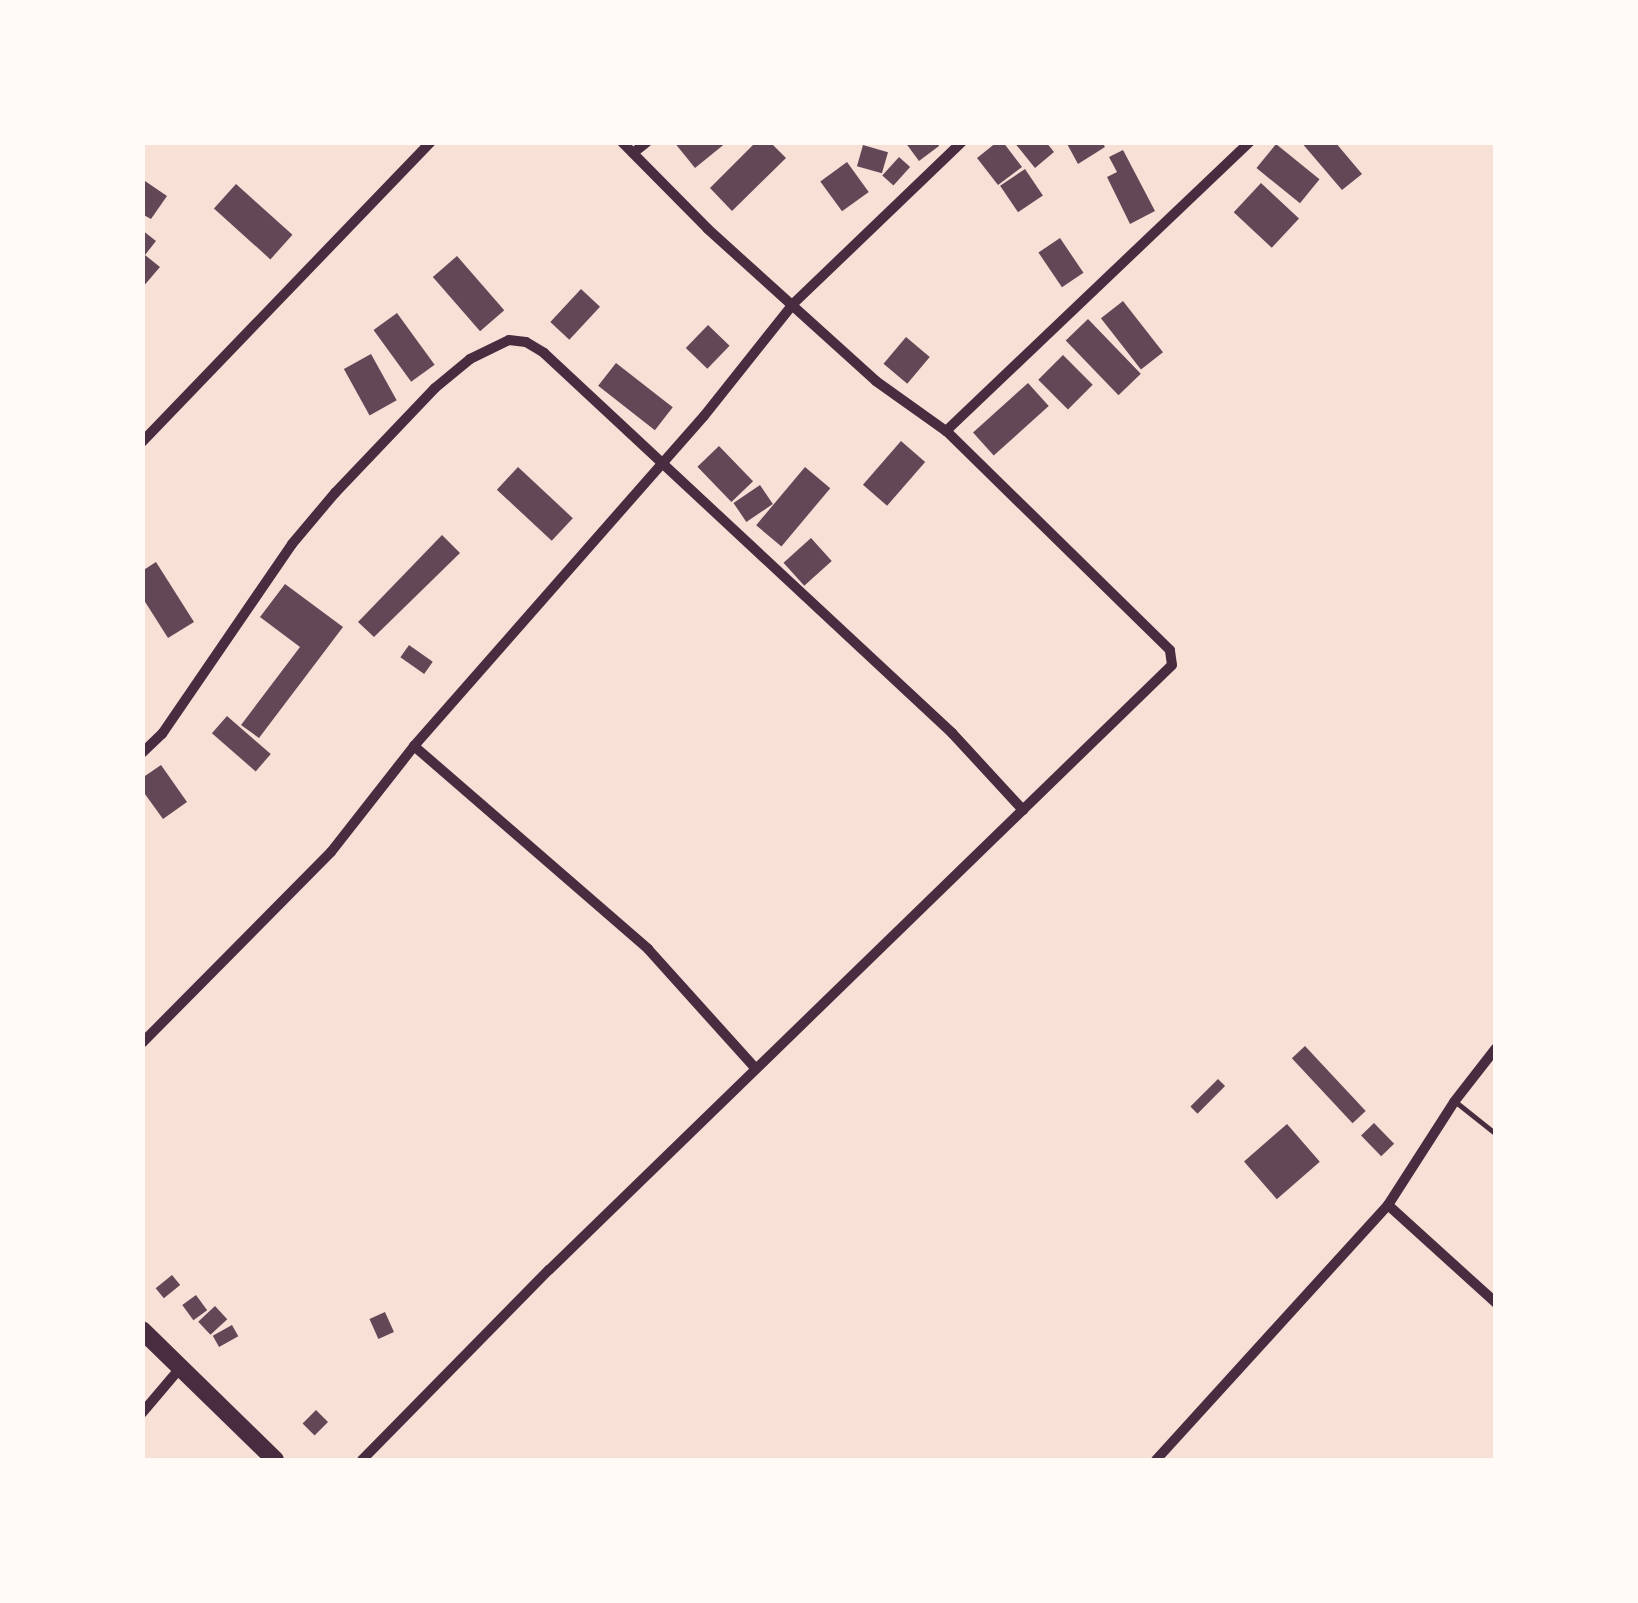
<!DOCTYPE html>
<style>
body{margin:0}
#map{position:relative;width:1638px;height:1603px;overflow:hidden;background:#f7e1d7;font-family:"Source Sans 3",sans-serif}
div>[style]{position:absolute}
.building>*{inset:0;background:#644757;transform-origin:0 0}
.service>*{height:5px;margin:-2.5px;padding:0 2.5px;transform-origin:2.5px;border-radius:2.5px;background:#4a2c40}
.minor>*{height:10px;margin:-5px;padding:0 5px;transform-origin:5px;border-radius:5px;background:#4a2c40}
.primary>*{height:18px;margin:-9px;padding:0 9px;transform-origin:9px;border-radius:9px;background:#4a2c40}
span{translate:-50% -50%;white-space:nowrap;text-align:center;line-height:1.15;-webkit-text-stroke:10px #fffaf5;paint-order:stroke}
.frame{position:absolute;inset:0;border:145px solid #fffaf5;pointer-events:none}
</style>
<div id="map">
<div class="building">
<i style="clip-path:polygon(674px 142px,727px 142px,695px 168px)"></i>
<i style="clip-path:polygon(756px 142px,770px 142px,786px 158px,732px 211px,710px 188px)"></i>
<i style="clip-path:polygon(905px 142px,937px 142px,939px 146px,919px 161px)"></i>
<i style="clip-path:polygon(997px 142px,1003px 142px,1022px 167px,998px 185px,977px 158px)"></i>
<i style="clip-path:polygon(1014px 142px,1046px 142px,1054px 152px,1035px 168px)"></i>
<i style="clip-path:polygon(1066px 142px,1102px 142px,1105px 147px,1078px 164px)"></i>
<i style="clip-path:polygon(1301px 142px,1335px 142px,1362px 174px,1342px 190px)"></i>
<i style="left:1276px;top:144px;width:56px;height:31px;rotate:39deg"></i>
<i style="left:863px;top:145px;width:26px;height:22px;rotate:16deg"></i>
<i style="clip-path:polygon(1123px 150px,1155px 211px,1130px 224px,1107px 177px,1117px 172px,1109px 157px)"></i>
<i style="left:899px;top:157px;width:15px;height:25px;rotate:42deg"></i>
<i style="left:847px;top:162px;width:37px;height:33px;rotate:54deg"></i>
<i style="left:1025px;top:169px;width:32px;height:30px;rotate:56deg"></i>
<i style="clip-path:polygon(142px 179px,167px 196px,151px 219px,142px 214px)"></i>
<i style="left:1261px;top:183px;width:52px;height:40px;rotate:43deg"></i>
<i style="left:236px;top:184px;width:76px;height:33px;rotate:42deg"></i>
<i style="clip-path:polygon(142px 230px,156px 241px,145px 255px,160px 267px,142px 288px)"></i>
<i style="left:1060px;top:238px;width:42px;height:26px;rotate:56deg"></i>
<i style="left:457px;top:256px;width:72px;height:32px;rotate:49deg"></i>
<i style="left:581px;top:289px;width:26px;height:45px;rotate:43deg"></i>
<i style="left:1123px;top:301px;width:65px;height:28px;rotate:52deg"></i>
<i style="left:397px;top:313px;width:64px;height:29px;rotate:54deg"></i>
<i style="left:1088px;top:319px;width:76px;height:31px;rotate:46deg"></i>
<i style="left:708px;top:325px;width:30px;height:32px;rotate:44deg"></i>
<i style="left:906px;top:337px;width:31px;height:35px;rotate:40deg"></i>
<i style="left:371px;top:354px;width:53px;height:31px;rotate:61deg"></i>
<i style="left:1063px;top:355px;width:42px;height:35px;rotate:45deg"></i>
<i style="left:616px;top:363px;width:72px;height:29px;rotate:38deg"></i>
<i style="left:1028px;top:383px;width:31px;height:74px;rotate:48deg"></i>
<i style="left:901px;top:441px;width:32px;height:58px;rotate:41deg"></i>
<i style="left:719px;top:446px;width:49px;height:30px;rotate:46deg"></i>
<i style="left:518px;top:467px;width:75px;height:31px;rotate:43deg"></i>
<i style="left:805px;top:467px;width:33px;height:76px;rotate:40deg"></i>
<i style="left:760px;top:485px;width:23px;height:32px;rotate:56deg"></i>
<i style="clip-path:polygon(442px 535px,460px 553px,374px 637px,358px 622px)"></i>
<i style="left:811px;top:538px;width:31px;height:37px;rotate:48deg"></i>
<i style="clip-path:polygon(156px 562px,194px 622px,168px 638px,142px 597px,142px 571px)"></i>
<i style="clip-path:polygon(285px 584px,343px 627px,259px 738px,241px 725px,300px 647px,260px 617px)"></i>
<i style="left:409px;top:645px;width:29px;height:15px;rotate:35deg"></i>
<i style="left:227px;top:716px;width:58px;height:23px;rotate:41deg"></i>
<i style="clip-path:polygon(161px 765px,187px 802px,163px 819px,142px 790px,142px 778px)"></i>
<i style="left:1305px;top:1046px;width:89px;height:18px;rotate:47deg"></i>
<i style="left:1218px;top:1079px;width:10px;height:39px;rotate:45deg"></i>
<i style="left:1374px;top:1123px;width:29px;height:18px;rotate:46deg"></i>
<i style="left:1287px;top:1124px;width:50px;height:57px;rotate:49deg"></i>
<i style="left:172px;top:1275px;width:13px;height:21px;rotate:51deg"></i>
<i style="left:196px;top:1295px;width:19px;height:17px;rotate:54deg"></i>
<i style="left:215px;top:1306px;width:18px;height:23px;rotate:47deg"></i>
<i style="left:385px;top:1312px;width:22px;height:17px;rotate:66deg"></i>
<i style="left:232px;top:1325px;width:13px;height:22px;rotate:61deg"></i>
<i style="left:316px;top:1410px;width:17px;height:19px;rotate:45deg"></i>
</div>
<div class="service">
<i style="left:1457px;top:1103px;width:50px;rotate:38.5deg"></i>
</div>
<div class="minor">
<i style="left:633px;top:153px;width:18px;rotate:-38deg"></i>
<i style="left:946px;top:431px;width:419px;rotate:-43.6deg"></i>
<i style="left:142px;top:442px;width:417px;rotate:-46.1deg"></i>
<i style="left:414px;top:746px;width:310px;rotate:40.9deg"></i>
<i style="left:648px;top:949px;width:161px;rotate:48deg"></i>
<i style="left:142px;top:753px;width:28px;rotate:-44deg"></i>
<i style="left:162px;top:734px;width:230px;rotate:-55.6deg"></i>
<i style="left:292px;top:544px;width:67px;rotate:-49.9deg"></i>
<i style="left:335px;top:493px;width:145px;rotate:-46.4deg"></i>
<i style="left:435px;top:388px;width:45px;rotate:-39.6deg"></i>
<i style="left:470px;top:359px;width:43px;rotate:-26deg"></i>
<i style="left:509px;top:340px;width:17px;rotate:7deg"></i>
<i style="left:526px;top:342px;width:21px;rotate:31deg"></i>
<i style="left:544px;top:353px;width:558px;rotate:42.96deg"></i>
<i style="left:952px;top:733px;width:105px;rotate:47.3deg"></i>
<i style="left:142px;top:1043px;width:269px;rotate:-45.3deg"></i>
<i style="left:331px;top:852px;width:135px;rotate:-51.9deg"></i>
<i style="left:414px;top:746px;width:439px;rotate:-48.7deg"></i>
<i style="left:704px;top:416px;width:144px;rotate:-51.5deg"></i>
<i style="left:794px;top:303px;width:233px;rotate:-43.8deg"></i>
<i style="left:1388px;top:1205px;width:146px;rotate:42.2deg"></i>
<i style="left:142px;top:1413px;width:60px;rotate:-49.7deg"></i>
<i style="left:362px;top:1460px;width:267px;rotate:-45.5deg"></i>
<i style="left:549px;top:1270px;width:868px;rotate:-44.16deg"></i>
<i style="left:1172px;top:665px;width:15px;rotate:-98deg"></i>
<i style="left:1170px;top:650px;width:313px;rotate:-135.6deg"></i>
<i style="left:946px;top:431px;width:86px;rotate:-144.5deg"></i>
<i style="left:876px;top:381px;width:227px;rotate:-137.9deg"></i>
<i style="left:708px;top:229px;width:122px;rotate:-134.7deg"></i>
<i style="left:1156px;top:1460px;width:345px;rotate:-47.7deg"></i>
<i style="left:1388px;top:1205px;width:122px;rotate:-57.3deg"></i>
<i style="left:1454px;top:1102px;width:68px;rotate:-52.1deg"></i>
</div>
<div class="primary">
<i style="left:142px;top:1330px;width:186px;rotate:44.3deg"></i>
</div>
<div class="frame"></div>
</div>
